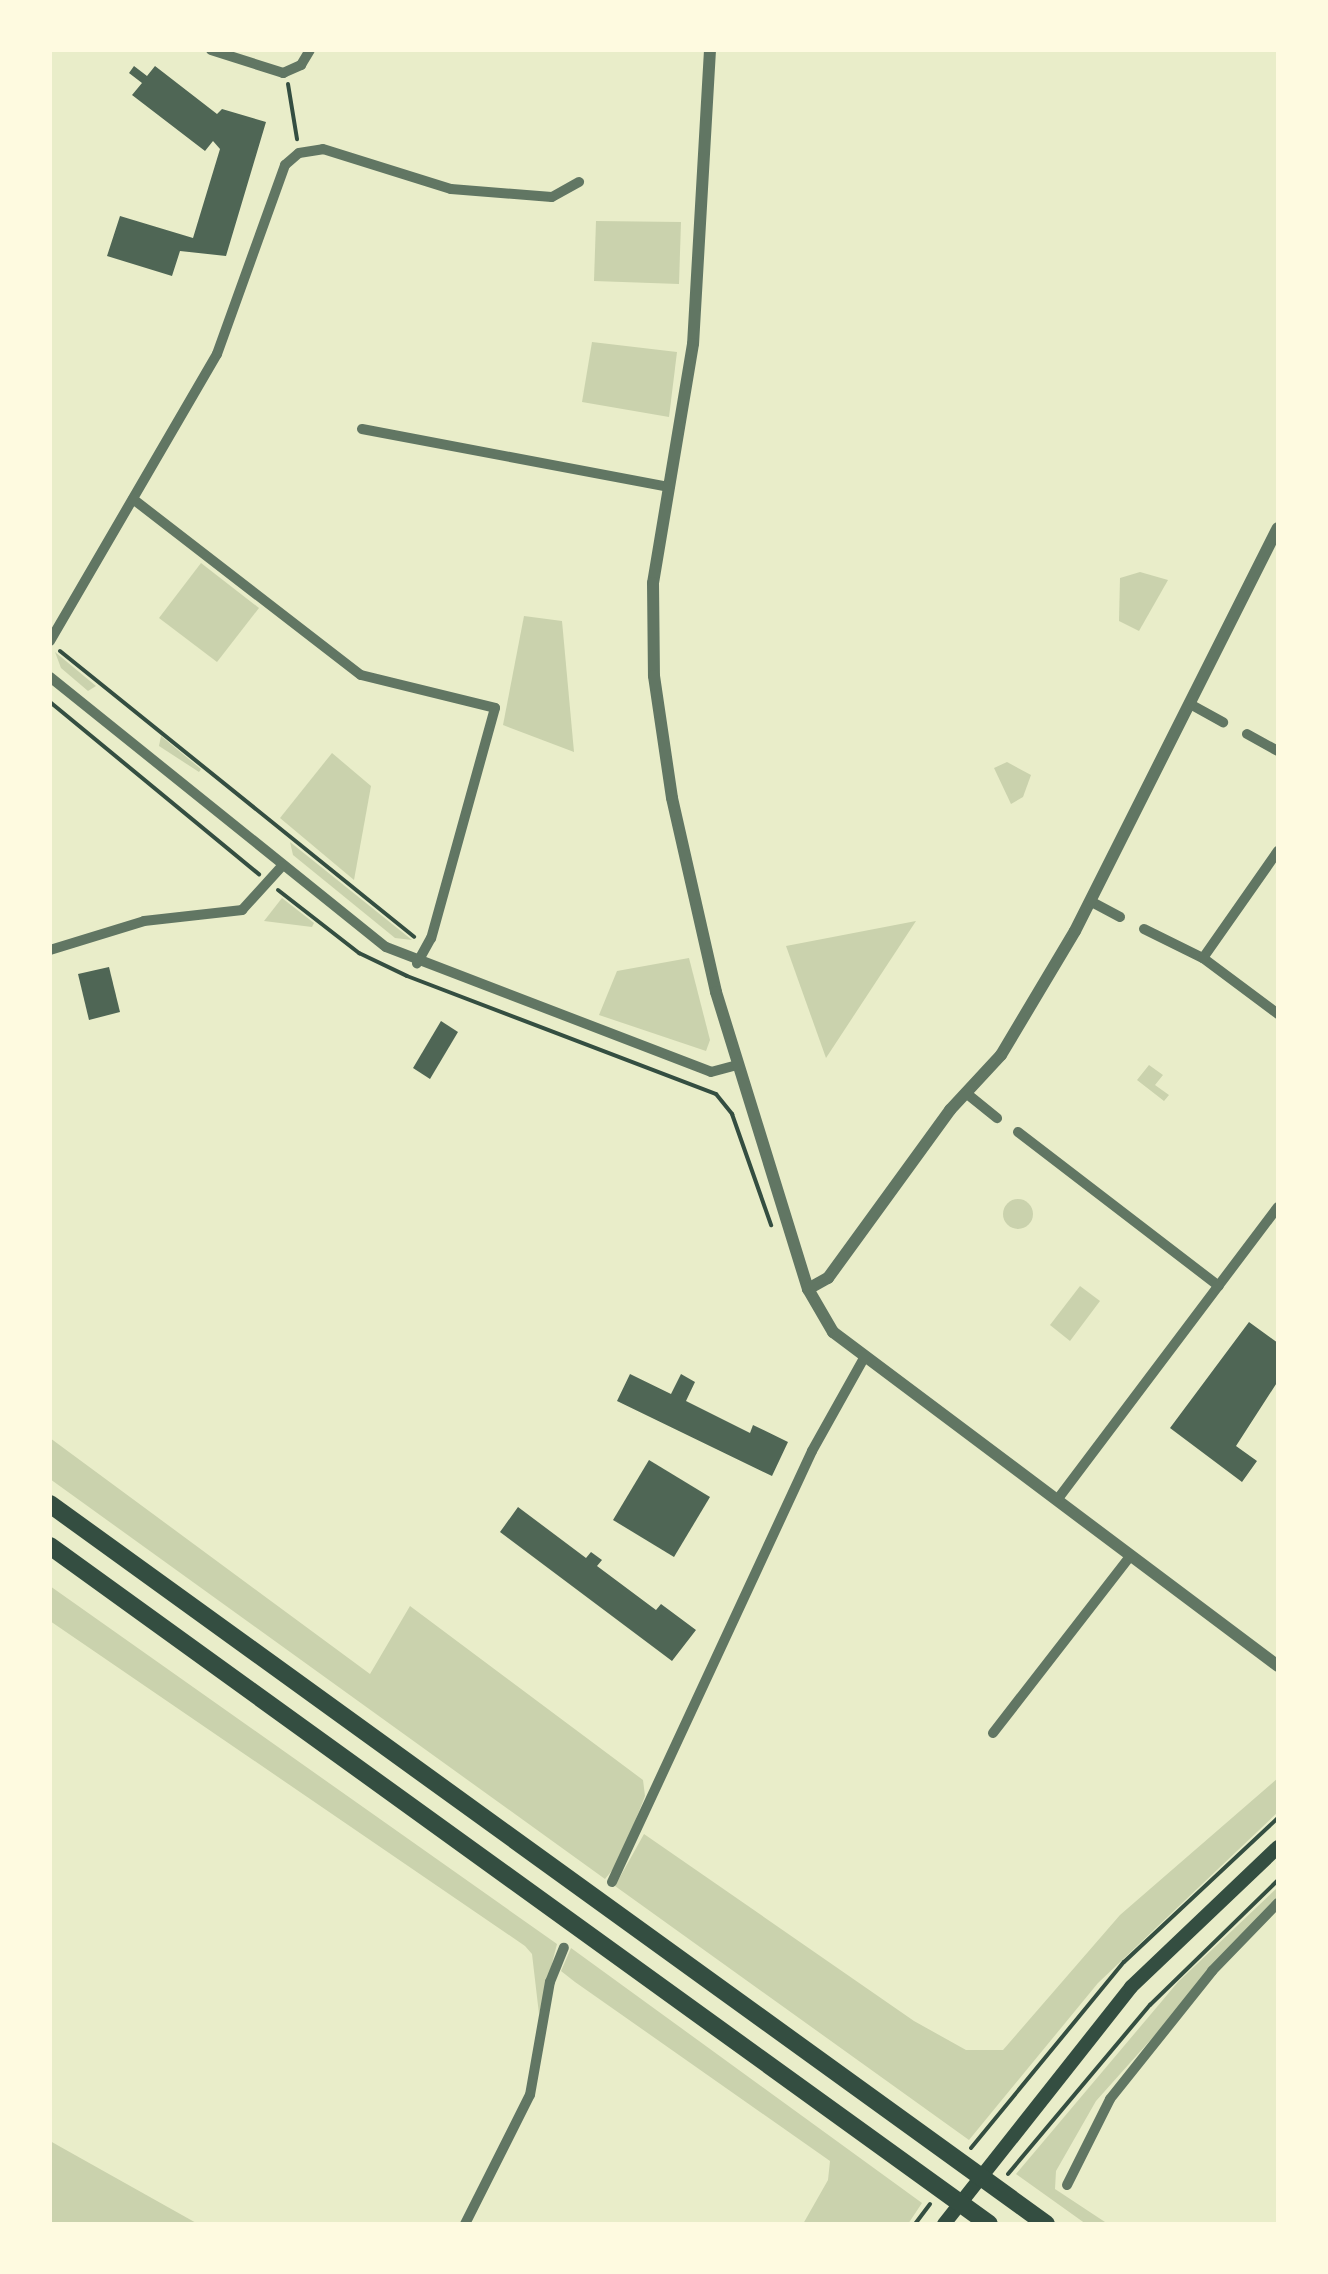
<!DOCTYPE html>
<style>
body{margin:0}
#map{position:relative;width:1328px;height:2274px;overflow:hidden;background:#e9edc9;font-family:Quicksand,sans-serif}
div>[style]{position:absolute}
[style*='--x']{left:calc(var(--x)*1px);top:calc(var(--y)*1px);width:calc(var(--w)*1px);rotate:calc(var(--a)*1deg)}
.green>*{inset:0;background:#cad2ad}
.round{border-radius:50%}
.building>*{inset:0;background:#4f6655}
.path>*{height:4px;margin:-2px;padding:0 2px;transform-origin:2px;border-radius:2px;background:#344e41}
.minor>*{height:10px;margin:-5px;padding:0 5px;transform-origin:5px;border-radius:5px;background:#617663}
.tertiary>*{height:12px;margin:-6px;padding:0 6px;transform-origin:6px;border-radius:6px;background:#617663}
.secondary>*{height:14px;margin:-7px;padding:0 7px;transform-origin:7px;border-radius:7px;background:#344e41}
.motorway>*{height:18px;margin:-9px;padding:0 9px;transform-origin:9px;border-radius:9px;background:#344e41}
span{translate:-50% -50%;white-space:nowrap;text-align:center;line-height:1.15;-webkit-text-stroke:8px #fefae0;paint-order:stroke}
.frame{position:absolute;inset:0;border:52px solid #fefae0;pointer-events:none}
</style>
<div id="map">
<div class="green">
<i style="clip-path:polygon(596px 221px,681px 222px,679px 284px,594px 281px)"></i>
<i style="clip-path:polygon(592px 342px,677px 352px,669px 417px,582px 402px)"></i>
<i style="clip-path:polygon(201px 563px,259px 608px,217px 662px,159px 618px)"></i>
<i style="clip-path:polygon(1140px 572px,1168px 580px,1139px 631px,1119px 621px,1120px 578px)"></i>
<i style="clip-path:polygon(524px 616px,562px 621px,574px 752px,503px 725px)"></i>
<i style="clip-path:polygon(55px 652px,96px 686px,88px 691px,61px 668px)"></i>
<i style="clip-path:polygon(161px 736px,201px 769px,199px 772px,159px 746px)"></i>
<i style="clip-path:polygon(332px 753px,371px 786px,354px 880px,280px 818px)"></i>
<i style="clip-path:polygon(1007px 762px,1031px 775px,1023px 797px,1011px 804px,994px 768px)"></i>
<i style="clip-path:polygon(290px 842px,412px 940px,395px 938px,293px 855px)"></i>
<i style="clip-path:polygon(282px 898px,314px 923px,312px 927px,264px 921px)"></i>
<i style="clip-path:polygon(916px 921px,826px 1058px,786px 946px)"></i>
<i style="clip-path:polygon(689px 958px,710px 1040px,706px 1051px,599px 1015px,617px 971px)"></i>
<i style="clip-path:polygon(1149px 1065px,1163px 1075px,1155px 1085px,1169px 1095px,1164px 1101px,1137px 1080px)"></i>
<i class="round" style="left:1003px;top:1199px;width:30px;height:30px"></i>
<i style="clip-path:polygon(1080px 1286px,1100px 1301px,1070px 1341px,1050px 1325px)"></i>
<i style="clip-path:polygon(50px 1438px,370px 1674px,410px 1606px,643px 1780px,645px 1796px,619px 1862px,605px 1879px,50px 1479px)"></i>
<i style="clip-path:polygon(50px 1586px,557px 1944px,539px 2014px,532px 1954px,525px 1946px,50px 1621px)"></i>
<i style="clip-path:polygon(1278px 1778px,1278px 1812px,1098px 1983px,969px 2140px,615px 1886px,644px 1834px,914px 2021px,966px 2050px,1003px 2050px,1120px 1915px)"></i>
<i style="clip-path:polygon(1278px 1887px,1278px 1897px,1096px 2101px,1056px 2171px,1055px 2189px,1108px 2224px,1086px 2224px,1016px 2174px,1178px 1982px)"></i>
<i style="clip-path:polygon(571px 1948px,922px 2203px,908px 2224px,803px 2224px,828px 2180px,830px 2161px,575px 1982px,561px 1971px)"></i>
<i style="clip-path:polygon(50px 2141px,198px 2224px,50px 2224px)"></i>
</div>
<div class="building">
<i style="clip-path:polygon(134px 66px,147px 76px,155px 66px,217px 114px,222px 109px,266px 122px,226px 256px,180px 251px,172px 276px,107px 256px,120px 216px,193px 238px,220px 149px,213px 141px,205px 151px,132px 95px,142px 83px,129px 73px)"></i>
<i style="clip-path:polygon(109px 967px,120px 1012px,89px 1020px,78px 974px)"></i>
<i style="clip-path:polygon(441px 1021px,458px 1032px,430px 1079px,413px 1068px)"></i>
<i style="clip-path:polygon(1249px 1322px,1278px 1343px,1278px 1381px,1236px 1446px,1257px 1461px,1242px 1482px,1170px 1428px)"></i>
<i style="clip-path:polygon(630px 1374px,671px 1394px,681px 1374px,695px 1382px,686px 1401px,750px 1433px,753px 1425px,788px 1442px,772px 1476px,617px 1401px)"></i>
<i style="clip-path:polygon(649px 1460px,710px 1497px,674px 1557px,613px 1520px)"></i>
<i style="clip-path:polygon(518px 1507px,586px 1558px,591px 1552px,602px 1560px,597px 1566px,656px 1610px,661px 1604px,696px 1630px,672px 1661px,500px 1532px)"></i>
</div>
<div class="path">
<i style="--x:288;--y:84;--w:56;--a:80.7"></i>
<i style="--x:60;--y:651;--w:455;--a:38.9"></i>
<i style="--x:50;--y:702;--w:271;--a:39.5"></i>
<i style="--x:278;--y:890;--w:103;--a:37.9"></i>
<i style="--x:359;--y:953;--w:53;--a:25.6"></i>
<i style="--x:407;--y:976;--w:331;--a:20.9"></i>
<i style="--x:716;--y:1094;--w:26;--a:51"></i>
<i style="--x:732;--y:1114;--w:118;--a:70.6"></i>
<i style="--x:971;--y:2148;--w:241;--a:-50.6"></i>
<i style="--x:1124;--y:1962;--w:211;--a:-43.1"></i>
<i style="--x:1008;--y:2174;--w:221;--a:-50"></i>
<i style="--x:1150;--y:2005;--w:179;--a:-44.3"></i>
<i style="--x:915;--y:2224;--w:25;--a:-53"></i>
</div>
<div class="minor">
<i style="--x:211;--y:50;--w:76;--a:17.7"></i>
<i style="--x:283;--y:73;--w:20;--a:-24"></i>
<i style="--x:301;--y:65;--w:17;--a:-59"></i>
<i style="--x:362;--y:429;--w:313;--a:10.7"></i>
<i style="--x:133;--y:499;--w:288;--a:37.7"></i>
<i style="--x:361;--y:675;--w:138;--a:13.8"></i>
<i style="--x:495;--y:708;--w:239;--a:105.5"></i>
<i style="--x:431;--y:938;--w:29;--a:119"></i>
<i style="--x:50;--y:641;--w:332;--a:-59.8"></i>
<i style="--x:217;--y:354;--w:201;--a:-70.2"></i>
<i style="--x:285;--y:165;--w:18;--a:-41"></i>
<i style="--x:299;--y:153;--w:24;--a:-9"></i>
<i style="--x:323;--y:149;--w:134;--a:17.4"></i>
<i style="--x:451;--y:189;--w:101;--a:4.5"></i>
<i style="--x:552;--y:197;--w:31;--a:-29"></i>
<i style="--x:50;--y:677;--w:431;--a:38.8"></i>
<i style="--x:386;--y:947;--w:348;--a:21"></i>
<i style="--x:711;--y:1072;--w:28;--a:-15"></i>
<i style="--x:1190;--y:704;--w:38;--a:29"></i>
<i style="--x:1247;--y:734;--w:35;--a:29"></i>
<i style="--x:1090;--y:901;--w:34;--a:28"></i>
<i style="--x:1144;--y:929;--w:66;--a:26.2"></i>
<i style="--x:1203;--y:958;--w:94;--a:36.7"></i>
<i style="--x:50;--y:950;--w:98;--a:-17.1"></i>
<i style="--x:144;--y:921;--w:99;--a:-6.4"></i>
<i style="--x:242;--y:910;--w:59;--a:-47.7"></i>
<i style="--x:1203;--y:958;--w:131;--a:-55"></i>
<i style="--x:966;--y:1093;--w:40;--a:39"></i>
<i style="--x:1018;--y:1132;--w:253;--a:37.5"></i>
<i style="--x:1057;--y:1500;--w:367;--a:-53"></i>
<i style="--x:993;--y:1733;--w:225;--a:-52.2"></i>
<i style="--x:612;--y:1882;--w:475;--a:-65.1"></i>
<i style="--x:812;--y:1451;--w:109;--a:-60.8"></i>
<i style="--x:1067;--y:2185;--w:96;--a:-63.4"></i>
<i style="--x:1110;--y:2099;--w:164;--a:-51.4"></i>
<i style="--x:1212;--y:1971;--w:95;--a:-45.9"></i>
<i style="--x:465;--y:2224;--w:144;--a:-63.3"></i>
<i style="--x:530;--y:2095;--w:115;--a:-80"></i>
<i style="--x:550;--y:1982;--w:37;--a:-68"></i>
</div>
<div class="tertiary">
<i style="--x:710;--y:50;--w:294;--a:93.3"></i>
<i style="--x:693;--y:344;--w:242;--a:99.5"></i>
<i style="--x:653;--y:583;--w:93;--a:89.4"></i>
<i style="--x:654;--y:676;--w:123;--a:81.6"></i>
<i style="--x:672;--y:798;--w:199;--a:77.2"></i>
<i style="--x:716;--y:992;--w:311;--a:72.8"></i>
<i style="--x:808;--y:1289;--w:50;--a:59.8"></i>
<i style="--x:833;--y:1332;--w:556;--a:36.89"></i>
<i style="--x:808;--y:1289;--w:23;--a:-29"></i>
<i style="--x:828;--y:1278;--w:208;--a:-54"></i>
<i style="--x:950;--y:1110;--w:75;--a:-47.2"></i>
<i style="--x:1001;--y:1055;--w:144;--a:-59.2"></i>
<i style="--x:1075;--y:931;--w:451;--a:-63.3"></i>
</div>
<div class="secondary">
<i style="--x:944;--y:2224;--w:302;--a:-51.7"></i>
<i style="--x:1131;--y:1987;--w:203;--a:-43.6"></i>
</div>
<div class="motorway">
<i style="--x:50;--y:1504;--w:1229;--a:35.86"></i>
<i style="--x:50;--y:1546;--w:1158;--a:35.83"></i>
</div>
<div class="frame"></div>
</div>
